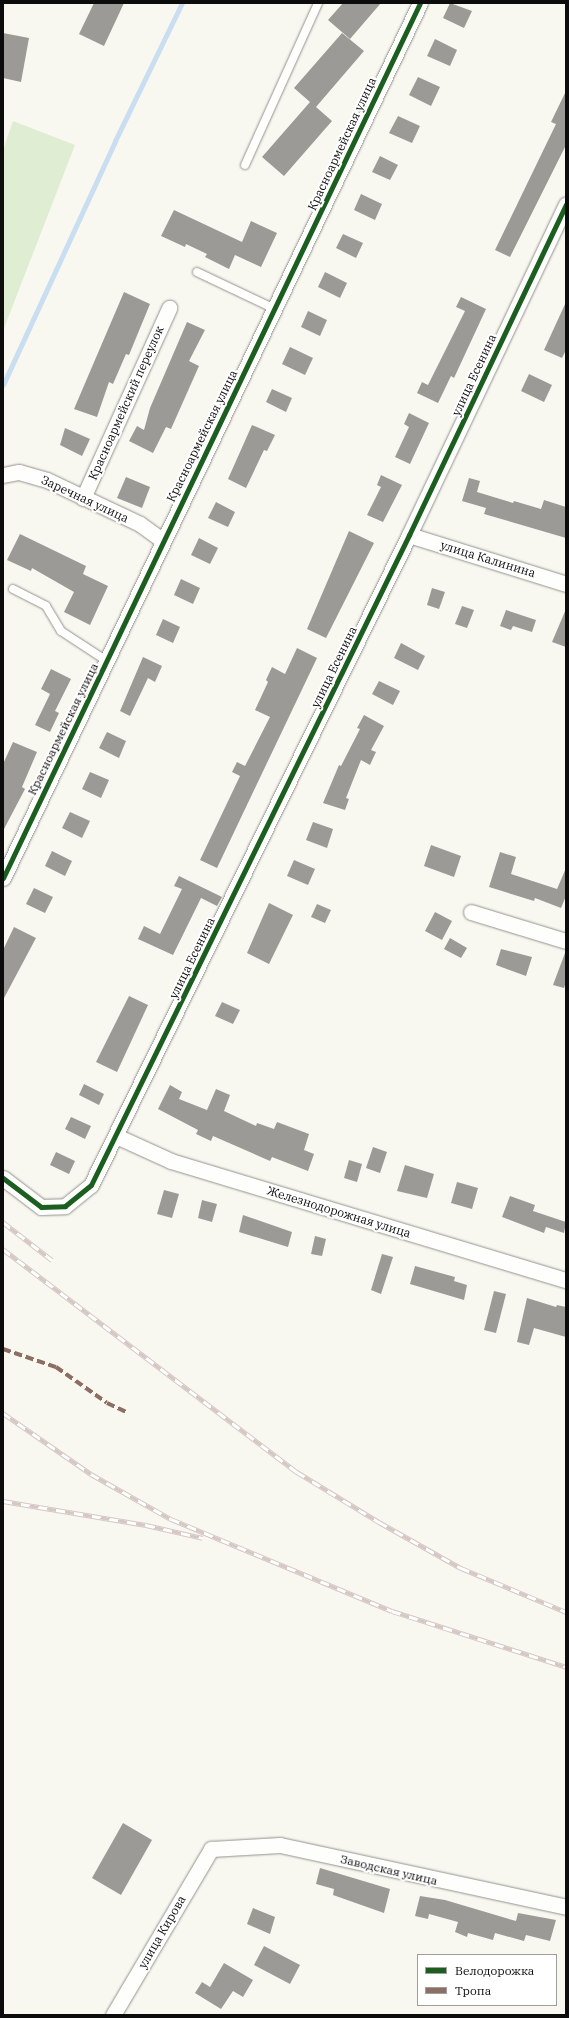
<!DOCTYPE html>
<meta charset="utf-8">
<style>
body{margin:0}
#map{position:relative;width:569px;height:2018px;overflow:hidden;background:#f9f8f0;font-family:"IBM Plex Serif",serif}
div>[style]{position:absolute}
[style*='--x']{left:calc(var(--x)*1px);top:calc(var(--y)*1px);width:calc(var(--w)*1px);rotate:calc(var(--a)*1deg)}
.green>*{inset:0;background:#dfedd2}
.stream>*{height:4.5px;margin:-2.25px;padding:0 2.25px;transform-origin:2.25px;border-radius:2.25px;background:#c9def0}
.building>*{inset:0;background:#9c9a96}
.path>*{height:2.5px;margin-top:-1.25px;transform-origin:0;background:repeating-linear-gradient(90deg,#b7b7b5 0 4px,transparent 0 6px)}
.roads{filter:drop-shadow(0 0 1px #93928f) drop-shadow(0 0 1px #93928f)}
.lane>*{height:8px;margin:-4px;padding:0 4px;transform-origin:4px;border-radius:4px;background:#fefefd}
.street>*{height:15px;margin:-7.5px;padding:0 7.5px;transform-origin:7.5px;border-radius:7.5px;background:#fefefd}
.rail>*{height:4.5px;margin-top:-2.25px;transform-origin:0;background:repeating-linear-gradient(90deg,#fff 0 9px,#d5c7c5 0 18px);box-sizing:border-box;border-block:1px solid #d5c7c5}
.quiet>*{height:4px;margin-top:-2px;transform-origin:0;background:repeating-linear-gradient(90deg,#8d6e63 0 8px,transparent 0 12px)}
.cycleway>*{height:5px;margin:-2.5px;padding:0 2.5px;transform-origin:2.5px;border-radius:2.5px;background:#1b5e20}
span{translate:-50% -50%;white-space:nowrap;text-align:center;line-height:1.15;-webkit-text-stroke:4px #fff;paint-order:stroke}
.street-label{font-size:12px;color:#0c0c0c}
.frame{position:absolute;inset:0;border:4px solid #0c0c0c;pointer-events:none}
.legend{position:absolute;left:417px;top:1954px;width:140px;height:52px;box-sizing:border-box;background:#fff;border:1px solid #9e9e9e;margin:0;padding:5px 7px;list-style:none;font-size:12px;color:#0c0c0c}
.legend li{display:flex;align-items:center;gap:8px;height:20px}
.legend b{width:20px;border:1px solid #9e9e9e}
</style>
<div id="map">
<div class="green">
<i style="clip-path:polygon(13px 121px,75px 145px,3px 331px,3px 150px)"></i>
</div>
<div class="stream">
<i style="--x:3;--y:385;--w:268;--a:-65.3"></i>
<i style="--x:115;--y:141;--w:153;--a:-64.1"></i>
</div>
<div class="building">
<i style="clip-path:polygon(94px 3px,124px 3px,104px 46px,79px 34px)"></i>
<i style="clip-path:polygon(343px 3px,381px 3px,350px 39px,328px 20px)"></i>
<i style="clip-path:polygon(450px 3px,472px 11px,464px 28px,443px 18px)"></i>
<i style="clip-path:polygon(3px 33px,29px 38px,21px 82px,3px 78px)"></i>
<i style="clip-path:polygon(342px 33px,364px 51px,316px 107px,332px 121px,284px 176px,262px 157px,310px 102px,294px 88px)"></i>
<i style="clip-path:polygon(435px 39px,457px 50px,450px 66px,427px 56px)"></i>
<i style="clip-path:polygon(418px 77px,440px 87px,431px 106px,409px 95px)"></i>
<i style="clip-path:polygon(566px 91px,566px 145px,510px 257px,495px 250px,556px 124px,551px 122px)"></i>
<i style="clip-path:polygon(398px 116px,420px 126px,412px 143px,389px 133px)"></i>
<i style="clip-path:polygon(380px 156px,398px 165px,390px 180px,372px 172px)"></i>
<i style="clip-path:polygon(361px 194px,382px 204px,375px 220px,354px 210px)"></i>
<i style="clip-path:polygon(174px 210px,242px 242px,251px 221px,277px 233px,261px 267px,235px 255px,229px 269px,205px 257px,207px 254px,186px 244px,185px 247px,161px 236px)"></i>
<i style="clip-path:polygon(343px 234px,363px 243px,356px 258px,336px 248px)"></i>
<i style="clip-path:polygon(325px 272px,347px 283px,340px 298px,318px 287px)"></i>
<i style="clip-path:polygon(124px 292px,150px 304px,129px 355px,126px 354px,113px 384px,109px 382px,97px 417px,74px 409px)"></i>
<i style="clip-path:polygon(461px 297px,486px 309px,454px 378px,451px 376px,438px 403px,417px 393px,422px 382px,428px 385px,465px 311px,456px 307px)"></i>
<i style="clip-path:polygon(566px 302px,566px 350px,562px 358px,544px 350px)"></i>
<i style="clip-path:polygon(308px 311px,327px 320px,320px 336px,301px 327px)"></i>
<i style="clip-path:polygon(187px 322px,205px 330px,189px 361px,199px 366px,171px 429px,166px 427px,153px 453px,129px 441px,137px 426px,144px 430px,150px 408px)"></i>
<i style="clip-path:polygon(290px 347px,313px 358px,305px 375px,282px 364px)"></i>
<i style="clip-path:polygon(529px 374px,552px 385px,544px 402px,521px 391px)"></i>
<i style="clip-path:polygon(272px 389px,292px 398px,286px 412px,266px 402px)"></i>
<i style="clip-path:polygon(409px 413px,429px 423px,410px 464px,395px 457px,409px 427px,404px 424px)"></i>
<i style="clip-path:polygon(252px 425px,275px 435px,267px 451px,264px 450px,246px 488px,228px 479px)"></i>
<i style="clip-path:polygon(65px 428px,90px 439px,82px 456px,60px 445px)"></i>
<i style="clip-path:polygon(381px 475px,402px 485px,383px 522px,367px 515px,381px 487px,377px 485px)"></i>
<i style="clip-path:polygon(126px 477px,150px 487px,142px 508px,117px 498px)"></i>
<i style="clip-path:polygon(469px 478px,480px 481px,477px 492px,513px 503px,514px 501px,541px 509px,544px 500px,566px 507px,566px 538px,484px 514px,486px 508px,462px 501px)"></i>
<i style="clip-path:polygon(216px 502px,235px 512px,228px 527px,208px 518px)"></i>
<i style="clip-path:polygon(349px 531px,374px 543px,326px 638px,307px 629px)"></i>
<i style="clip-path:polygon(20px 534px,86px 566px,83px 574px,108px 586px,90px 625px,64px 612px,74px 592px,32px 568px,31px 571px,7px 560px)"></i>
<i style="clip-path:polygon(199px 538px,218px 548px,210px 564px,191px 555px)"></i>
<i style="clip-path:polygon(181px 579px,200px 588px,193px 604px,174px 595px)"></i>
<i style="clip-path:polygon(432px 588px,445px 592px,439px 609px,427px 605px)"></i>
<i style="clip-path:polygon(462px 606px,474px 610px,467px 628px,455px 624px)"></i>
<i style="clip-path:polygon(566px 609px,566px 647px,552px 642px)"></i>
<i style="clip-path:polygon(506px 610px,536px 620px,532px 632px,513px 626px,511px 630px,500px 626px)"></i>
<i style="clip-path:polygon(163px 619px,180px 627px,173px 643px,156px 635px)"></i>
<i style="clip-path:polygon(401px 643px,425px 656px,418px 670px,394px 658px)"></i>
<i style="clip-path:polygon(297px 648px,317px 658px,217px 868px,200px 860px,240px 776px,232px 772px,237px 762px,245px 766px,270px 717px,255px 710px,268px 682px,266px 680px,272px 667px,285px 674px)"></i>
<i style="clip-path:polygon(143px 657px,162px 666px,155px 682px,148px 678px,130px 716px,120px 711px)"></i>
<i style="clip-path:polygon(51px 669px,71px 679px,55px 711px,59px 713px,50px 732px,35px 725px,50px 694px,41px 689px)"></i>
<i style="clip-path:polygon(379px 681px,400px 691px,393px 705px,372px 694px)"></i>
<i style="clip-path:polygon(364px 715px,384px 726px,371px 750px,376px 752px,370px 765px,361px 760px,346px 798px,349px 799px,345px 810px,323px 803px,339px 765px,341px 766px,360px 729px,357px 728px)"></i>
<i style="clip-path:polygon(107px 732px,126px 741px,119px 758px,99px 748px)"></i>
<i style="clip-path:polygon(13px 742px,37px 752px,22px 787px,25px 789px,3px 831px,3px 764px)"></i>
<i style="clip-path:polygon(90px 772px,109px 780px,101px 798px,82px 789px)"></i>
<i style="clip-path:polygon(70px 812px,90px 821px,82px 838px,62px 828px)"></i>
<i style="clip-path:polygon(313px 822px,333px 829px,327px 848px,306px 840px)"></i>
<i style="clip-path:polygon(431px 845px,461px 856px,454px 877px,424px 866px)"></i>
<i style="clip-path:polygon(52px 851px,72px 861px,65px 876px,45px 866px)"></i>
<i style="clip-path:polygon(500px 852px,516px 857px,511px 874px,557px 889px,566px 868px,566px 896px,561px 908px,535px 898px,534px 901px,489px 887px)"></i>
<i style="clip-path:polygon(294px 860px,315px 869px,308px 885px,287px 876px)"></i>
<i style="clip-path:polygon(179px 876px,222px 897px,217px 906px,201px 898px,173px 955px,138px 939px,144px 926px,160px 934px,182px 889px,174px 886px)"></i>
<i style="clip-path:polygon(34px 888px,53px 897px,45px 913px,26px 904px)"></i>
<i style="clip-path:polygon(269px 903px,293px 915px,269px 964px,247px 953px)"></i>
<i style="clip-path:polygon(317px 904px,331px 910px,325px 923px,311px 917px)"></i>
<i style="clip-path:polygon(435px 912px,452px 921px,442px 940px,425px 931px)"></i>
<i style="clip-path:polygon(14px 927px,36px 938px,3px 1000px,3px 950px)"></i>
<i style="clip-path:polygon(450px 938px,467px 948px,461px 958px,444px 949px)"></i>
<i style="clip-path:polygon(501px 949px,532px 957px,526px 976px,496px 965px)"></i>
<i style="clip-path:polygon(565px 953px,566px 982px,564px 988px,553px 985px)"></i>
<i style="clip-path:polygon(129px 996px,148px 1005px,117px 1072px,96px 1062px)"></i>
<i style="clip-path:polygon(222px 1002px,240px 1010px,233px 1024px,215px 1016px)"></i>
<i style="clip-path:polygon(84px 1084px,104px 1094px,99px 1105px,79px 1095px)"></i>
<i style="clip-path:polygon(170px 1085px,182px 1092px,179px 1099px,207px 1110px,216px 1089px,230px 1095px,224px 1111px,256px 1126px,257px 1123px,274px 1129px,277px 1122px,309px 1134px,304px 1150px,314px 1154px,308px 1171px,272px 1157px,270px 1161px,213px 1136px,211px 1141px,196px 1134px,198px 1130px,158px 1109px)"></i>
<i style="clip-path:polygon(71px 1117px,91px 1126px,85px 1139px,65px 1129px)"></i>
<i style="clip-path:polygon(373px 1147px,387px 1152px,380px 1173px,366px 1168px)"></i>
<i style="clip-path:polygon(56px 1152px,75px 1161px,69px 1174px,50px 1165px)"></i>
<i style="clip-path:polygon(349px 1160px,362px 1164px,357px 1182px,344px 1178px)"></i>
<i style="clip-path:polygon(405px 1165px,434px 1174px,427px 1198px,397px 1191px)"></i>
<i style="clip-path:polygon(457px 1182px,478px 1188px,472px 1209px,451px 1203px)"></i>
<i style="clip-path:polygon(164px 1190px,179px 1194px,172px 1218px,157px 1214px)"></i>
<i style="clip-path:polygon(510px 1196px,535px 1205px,533px 1211px,566px 1222px,564px 1233px,546px 1227px,544px 1233px,502px 1217px)"></i>
<i style="clip-path:polygon(202px 1200px,217px 1204px,212px 1222px,198px 1218px)"></i>
<i style="clip-path:polygon(243px 1215px,292px 1232px,288px 1247px,239px 1232px)"></i>
<i style="clip-path:polygon(315px 1236px,326px 1239px,322px 1256px,311px 1254px)"></i>
<i style="clip-path:polygon(382px 1254px,393px 1257px,381px 1294px,371px 1290px)"></i>
<i style="clip-path:polygon(415px 1266px,455px 1277px,454px 1281px,467px 1285px,464px 1300px,410px 1284px)"></i>
<i style="clip-path:polygon(494px 1291px,506px 1294px,496px 1333px,484px 1330px)"></i>
<i style="clip-path:polygon(527px 1298px,556px 1307px,557px 1305px,566px 1307px,566px 1337px,534px 1328px,529px 1345px,517px 1342px)"></i>
<i style="clip-path:polygon(123px 1823px,152px 1840px,121px 1895px,92px 1878px)"></i>
<i style="clip-path:polygon(320px 1868px,390px 1889px,384px 1913px,333px 1895px,334px 1889px,316px 1884px)"></i>
<i style="clip-path:polygon(420px 1896px,445px 1900px,516px 1921px,518px 1913px,556px 1920px,550px 1941px,526px 1935px,524px 1941px,495px 1933px,493px 1940px,468px 1933px,467px 1937px,455px 1932px,458px 1922px,429px 1914px,428px 1919px,415px 1916px)"></i>
<i style="clip-path:polygon(253px 1908px,275px 1917px,270px 1934px,247px 1924px)"></i>
<i style="clip-path:polygon(264px 1946px,300px 1965px,290px 1984px,254px 1965px)"></i>
<i style="clip-path:polygon(224px 1963px,253px 1980px,243px 1997px,233px 1991px,221px 2009px,195px 1993px,202px 1982px,210px 1987px)"></i>
</div>
<div class="path">
<i style="--x:3;--y:1350;--w:1;--a:-90"></i>
</div>
<div class="roads">
<div class="lane">
<i style="--x:245;--y:165;--w:178;--a:-65.7"></i>
<i style="--x:197;--y:272;--w:86;--a:25.4"></i>
<i style="--x:13;--y:589;--w:37;--a:27"></i>
<i style="--x:46;--y:606;--w:29;--a:59"></i>
<i style="--x:61;--y:631;--w:55;--a:33.1"></i>
</div>
<div class="street">
<i style="--x:3;--y:475;--w:16;--a:-11"></i>
<i style="--x:19;--y:472;--w:29;--a:16"></i>
<i style="--x:47;--y:480;--w:103;--a:25.3"></i>
<i style="--x:140;--y:524;--w:27;--a:36"></i>
<i style="--x:83;--y:498;--w:209;--a:-65.6"></i>
<i style="--x:409;--y:535;--w:164;--a:17.3"></i>
<i style="--x:3;--y:878;--w:969;--a:-64.52"></i>
<i style="--x:471;--y:912;--w:99;--a:17"></i>
<i style="--x:116;--y:1136;--w:60;--a:24.4"></i>
<i style="--x:171;--y:1161;--w:413;--a:16.8"></i>
<i style="--x:3;--y:1178;--w:48;--a:37.3"></i>
<i style="--x:41;--y:1207;--w:24;--a:-2"></i>
<i style="--x:65;--y:1206;--w:33;--a:-39"></i>
<i style="--x:91;--y:1185;--w:724;--a:-63.93"></i>
<i style="--x:409;--y:535;--w:366;--a:-64.6"></i>
<i style="--x:113;--y:2015;--w:193;--a:-59.4"></i>
<i style="--x:211;--y:1849;--w:69;--a:-3.3"></i>
<i style="--x:280;--y:1845;--w:293;--a:12.2"></i>
</div>
</div>
<div class="rail">
<i style="--x:3;--y:1222;--w:62;--a:37.8"></i>
<i style="--x:3;--y:1249;--w:369;--a:37.2"></i>
<i style="--x:297;--y:1472;--w:96;--a:31.4"></i>
<i style="--x:379;--y:1522;--w:94;--a:29.3"></i>
<i style="--x:461;--y:1568;--w:114;--a:22.7"></i>
<i style="--x:3;--y:1413;--w:107;--a:34.7"></i>
<i style="--x:91;--y:1474;--w:92;--a:29.4"></i>
<i style="--x:171;--y:1519;--w:239;--a:22.6"></i>
<i style="--x:392;--y:1611;--w:183;--a:17.8"></i>
<i style="--x:3;--y:1501;--w:145;--a:9.5"></i>
<i style="--x:146;--y:1525;--w:58;--a:12.8"></i>
</div>
<div class="quiet">
<i style="--x:3;--y:1349;--w:56;--a:18.8"></i>
<i style="--x:56;--y:1367;--w:62;--a:35.2"></i>
<i style="--x:107;--y:1403;--w:21;--a:25"></i>
</div>
<div class="cycleway">
<i style="--x:3;--y:878;--w:969;--a:-64.52"></i>
<i style="--x:3;--y:1178;--w:48;--a:37.3"></i>
<i style="--x:41;--y:1207;--w:24;--a:-2"></i>
<i style="--x:65;--y:1206;--w:33;--a:-39"></i>
<i style="--x:91;--y:1185;--w:724;--a:-63.93"></i>
<i style="--x:409;--y:535;--w:366;--a:-64.6"></i>
</div>
<div class="street-label">
<span style="left:342px;top:144px;rotate:-65deg">Красноармейская улица</span>
<span style="left:474px;top:375px;rotate:-65deg">улица Есенина</span>
<span style="left:126px;top:403px;rotate:-66deg">Красноармейский переулок</span>
<span style="left:202px;top:436px;rotate:-64deg">Красноармейская улица</span>
<span style="left:85px;top:499px;rotate:25deg">Заречная улица</span>
<span style="left:488px;top:559px;rotate:17deg">улица Калинина</span>
<span style="left:334px;top:667px;rotate:-64deg">улица Есенина</span>
<span style="left:63px;top:729px;rotate:-64deg">Красноармейская улица</span>
<span style="left:192px;top:958px;rotate:-64deg">улица Есенина</span>
<span style="left:339px;top:1212px;rotate:17deg">Железнодорожная улица</span>
<span style="left:389px;top:1870px;rotate:13deg">Заводская улица</span>
<span style="left:162px;top:1932px;rotate:-60deg">улица Кирова</span>
</div>
<div class="frame"></div>
<ul class="legend">
<li><b style="height:5px;background:#1b5e20"></b>Велодорожка</li>
<li><b style="height:5px;background:#8d6e63"></b>Тропа</li>
</ul>
</div>
